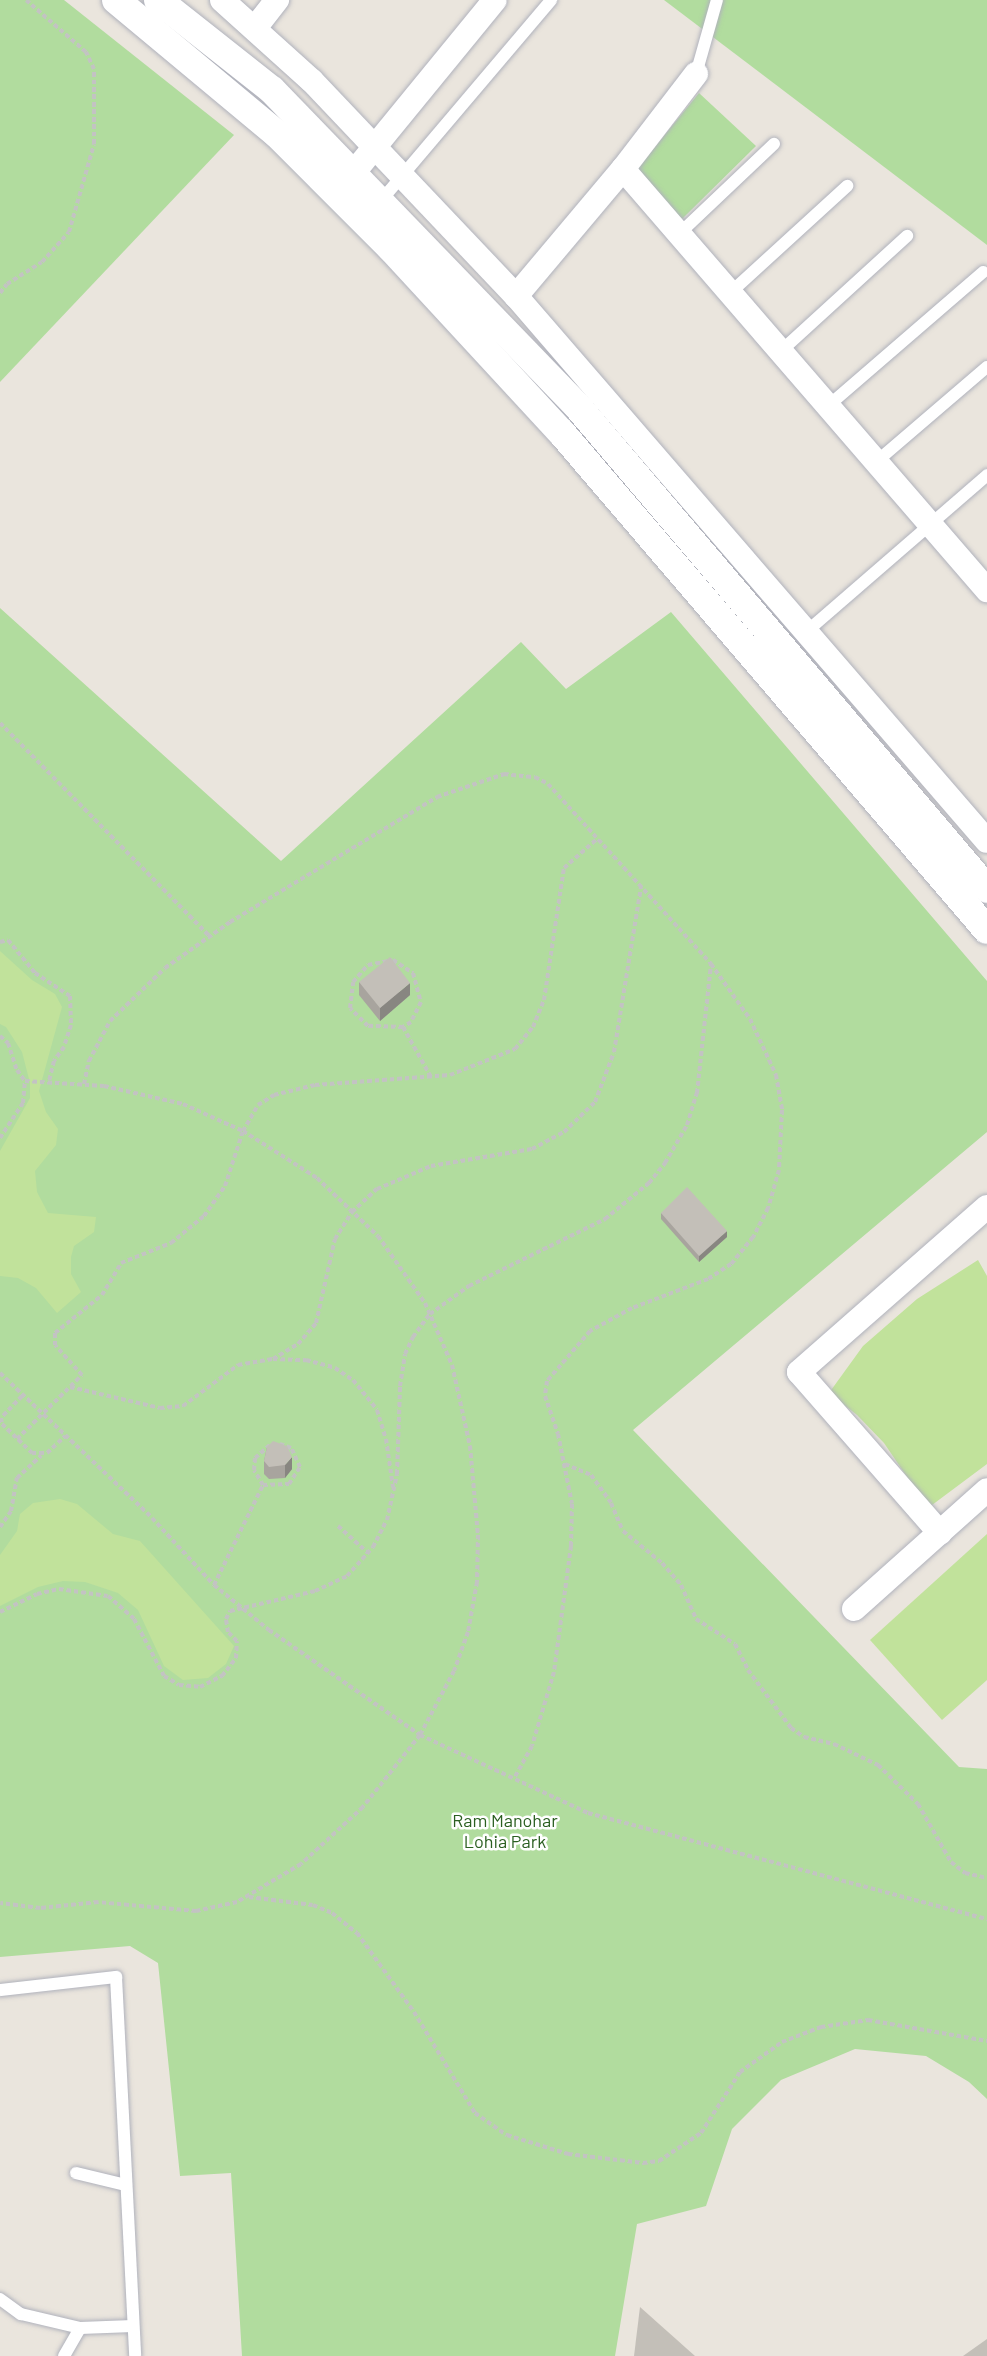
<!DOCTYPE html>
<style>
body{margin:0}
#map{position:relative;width:987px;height:2356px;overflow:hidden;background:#eae5dd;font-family:Barlow,sans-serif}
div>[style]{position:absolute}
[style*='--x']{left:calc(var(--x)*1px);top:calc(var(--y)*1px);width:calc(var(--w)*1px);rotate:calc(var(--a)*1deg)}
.green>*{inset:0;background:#b1dc9e}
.pitch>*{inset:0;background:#c1e29b}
.path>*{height:4px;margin-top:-2px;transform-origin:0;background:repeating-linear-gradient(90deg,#c3c3c3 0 4.5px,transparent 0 7.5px)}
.roads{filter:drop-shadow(0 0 2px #b0b2bc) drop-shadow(0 0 2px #b0b2bc)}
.service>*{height:12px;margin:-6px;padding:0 6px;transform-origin:6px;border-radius:6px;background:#fff}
.minor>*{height:24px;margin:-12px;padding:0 12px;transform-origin:12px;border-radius:12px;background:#fff}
.tertiary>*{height:28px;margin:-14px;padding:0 14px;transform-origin:14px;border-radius:14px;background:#fff}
.wall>*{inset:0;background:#a8a49e}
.shaded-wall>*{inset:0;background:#888681}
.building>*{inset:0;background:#c3bfb8}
span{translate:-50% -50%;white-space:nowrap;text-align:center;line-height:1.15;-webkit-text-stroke:5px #fff;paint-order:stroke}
.park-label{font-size:18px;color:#2b5f21}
</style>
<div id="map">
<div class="green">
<i style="clip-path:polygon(0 0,64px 0,234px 135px,0 382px)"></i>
<i style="clip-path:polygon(664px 0,987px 0,987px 245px)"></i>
<i style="clip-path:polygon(699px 93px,756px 146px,680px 221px,636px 170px)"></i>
<i style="clip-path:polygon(0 608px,281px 861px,521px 642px,566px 689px,671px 612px,987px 981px,987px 1132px,633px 1430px,959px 1767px,987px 1769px,987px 2099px,969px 2082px,926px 2056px,855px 2049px,781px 2080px,732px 2129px,706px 2206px,637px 2224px,615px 2356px,242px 2356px,231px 2173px,180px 2176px,158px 1963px,130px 1946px,0 1957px)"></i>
</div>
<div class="pitch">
<i style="clip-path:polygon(0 951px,32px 980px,55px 994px,62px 1007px,39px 1091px,46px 1112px,58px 1129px,56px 1145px,35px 1171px,37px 1192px,48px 1213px,96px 1217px,94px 1232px,74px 1246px,71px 1257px,71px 1274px,81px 1292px,57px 1313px,36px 1288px,18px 1278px,0 1276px,0 1151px,30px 1098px,30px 1083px,22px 1052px,6px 1027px,0 1024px)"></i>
<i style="clip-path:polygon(978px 1260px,987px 1276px,987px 1464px,928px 1508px,884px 1443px,857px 1415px,829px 1393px,863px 1346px,917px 1299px)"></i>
<i style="clip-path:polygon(60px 1499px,77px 1504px,113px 1534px,140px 1541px,234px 1646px,226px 1664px,208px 1678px,183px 1680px,164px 1666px,138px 1610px,118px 1593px,85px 1582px,63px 1581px,38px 1587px,0 1606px,0 1555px,17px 1531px,20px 1514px,33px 1503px)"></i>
<i style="clip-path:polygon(987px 1534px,987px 1680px,942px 1720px,870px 1640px)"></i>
</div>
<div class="path">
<i style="--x:0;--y:293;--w:11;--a:-52"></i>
<i style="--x:7;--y:284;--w:41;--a:-32.2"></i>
<i style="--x:42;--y:262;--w:40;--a:-48"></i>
<i style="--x:69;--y:232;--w:91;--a:-74.1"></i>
<i style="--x:94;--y:144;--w:75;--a:-90"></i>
<i style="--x:94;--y:69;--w:19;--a:-115"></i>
<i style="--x:86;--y:52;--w:79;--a:-139.1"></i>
<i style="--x:0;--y:723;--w:300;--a:45.5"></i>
<i style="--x:0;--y:942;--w:8;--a:-14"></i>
<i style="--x:8;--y:940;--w:43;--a:50.7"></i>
<i style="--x:35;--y:973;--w:42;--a:33.3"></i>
<i style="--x:70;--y:996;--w:29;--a:88"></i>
<i style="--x:71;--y:1025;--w:23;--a:108"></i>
<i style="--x:64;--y:1047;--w:17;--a:126"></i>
<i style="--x:54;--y:1061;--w:21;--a:104"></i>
<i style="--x:403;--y:1027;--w:35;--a:-178"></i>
<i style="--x:368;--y:1026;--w:25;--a:-135"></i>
<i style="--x:350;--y:1008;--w:26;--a:-83"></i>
<i style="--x:353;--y:982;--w:23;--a:-49"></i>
<i style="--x:368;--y:965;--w:25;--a:-11"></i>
<i style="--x:393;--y:960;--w:24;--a:33"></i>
<i style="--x:413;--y:973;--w:30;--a:75"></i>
<i style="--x:421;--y:1002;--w:22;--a:117"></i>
<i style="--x:411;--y:1022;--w:9;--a:148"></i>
<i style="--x:403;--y:1027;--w:57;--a:60.8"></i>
<i style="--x:0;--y:1036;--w:11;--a:41"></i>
<i style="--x:8;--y:1043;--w:28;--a:72"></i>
<i style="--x:17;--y:1070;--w:14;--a:54"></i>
<i style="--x:25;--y:1081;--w:79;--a:3.6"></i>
<i style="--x:104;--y:1086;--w:81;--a:12.8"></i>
<i style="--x:183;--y:1104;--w:66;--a:24.2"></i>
<i style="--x:243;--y:1131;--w:88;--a:32.4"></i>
<i style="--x:317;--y:1178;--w:84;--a:43.6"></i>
<i style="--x:378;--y:1236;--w:82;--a:55"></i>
<i style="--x:425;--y:1303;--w:68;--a:66.5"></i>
<i style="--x:452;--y:1365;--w:83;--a:77.5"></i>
<i style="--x:470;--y:1446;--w:89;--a:84.9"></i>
<i style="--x:478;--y:1535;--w:47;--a:91.2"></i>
<i style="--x:477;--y:1582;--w:51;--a:100.2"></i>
<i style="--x:468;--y:1632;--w:41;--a:109.7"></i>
<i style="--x:454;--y:1671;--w:72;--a:118"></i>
<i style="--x:420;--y:1735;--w:92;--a:128.4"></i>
<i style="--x:363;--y:1807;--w:84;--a:137.4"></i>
<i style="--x:301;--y:1864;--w:74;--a:149.3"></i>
<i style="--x:237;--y:1902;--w:42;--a:167.6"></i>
<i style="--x:196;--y:1911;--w:98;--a:-174.8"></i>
<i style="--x:98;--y:1902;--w:58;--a:174.1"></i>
<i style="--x:40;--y:1908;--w:40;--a:-172.9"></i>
<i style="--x:84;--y:1084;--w:24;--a:-78"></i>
<i style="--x:89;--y:1061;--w:45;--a:-62.3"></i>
<i style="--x:110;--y:1021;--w:76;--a:-43.9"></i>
<i style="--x:165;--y:968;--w:80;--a:-35.3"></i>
<i style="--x:230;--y:922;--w:242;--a:-31.1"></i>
<i style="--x:437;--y:797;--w:71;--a:-18.9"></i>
<i style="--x:504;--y:774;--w:31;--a:6"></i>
<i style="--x:535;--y:777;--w:15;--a:28"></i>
<i style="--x:548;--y:784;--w:243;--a:47.8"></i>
<i style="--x:0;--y:1138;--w:42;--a:-56.7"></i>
<i style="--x:23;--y:1103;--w:22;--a:-85"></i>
<i style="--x:273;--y:1359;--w:29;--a:-31"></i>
<i style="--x:298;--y:1344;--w:28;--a:-49"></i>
<i style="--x:316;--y:1323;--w:86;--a:-77.3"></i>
<i style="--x:335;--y:1239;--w:32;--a:-58"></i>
<i style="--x:352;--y:1212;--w:34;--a:-43"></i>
<i style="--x:377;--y:1189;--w:59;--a:-23.1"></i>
<i style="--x:431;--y:1166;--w:102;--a:-9.6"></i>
<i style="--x:532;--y:1149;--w:36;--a:-28"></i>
<i style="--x:564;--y:1132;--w:43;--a:-44.1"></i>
<i style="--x:595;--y:1102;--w:53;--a:-69.2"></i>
<i style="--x:614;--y:1052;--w:167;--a:-80.7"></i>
<i style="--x:0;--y:1373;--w:210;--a:43.6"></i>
<i style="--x:152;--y:1518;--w:91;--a:47.2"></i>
<i style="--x:214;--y:1585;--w:111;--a:-63.9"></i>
<i style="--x:263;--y:1485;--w:17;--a:-121"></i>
<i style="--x:254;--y:1470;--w:12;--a:-85"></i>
<i style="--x:255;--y:1458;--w:20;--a:-41"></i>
<i style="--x:70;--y:1387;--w:92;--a:13.1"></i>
<i style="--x:160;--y:1408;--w:23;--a:-5"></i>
<i style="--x:183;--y:1406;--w:69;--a:-36.7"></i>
<i style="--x:238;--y:1365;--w:36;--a:-10"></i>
<i style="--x:273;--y:1359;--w:33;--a:2"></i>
<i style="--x:306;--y:1360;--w:30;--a:15"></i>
<i style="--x:335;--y:1368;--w:22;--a:34"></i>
<i style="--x:353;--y:1380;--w:38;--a:51"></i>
<i style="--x:377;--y:1410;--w:30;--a:73"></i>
<i style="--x:386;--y:1439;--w:49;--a:81.7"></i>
<i style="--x:22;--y:1396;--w:30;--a:134"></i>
<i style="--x:1;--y:1418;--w:6;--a:81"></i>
<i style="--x:2;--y:1424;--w:42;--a:44"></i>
<i style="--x:32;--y:1453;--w:15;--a:0"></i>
<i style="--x:47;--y:1453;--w:25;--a:-43"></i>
<i style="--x:17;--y:1439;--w:91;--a:-44.6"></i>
<i style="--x:82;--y:1375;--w:40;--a:-132"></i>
<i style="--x:55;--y:1345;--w:12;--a:-90"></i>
<i style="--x:55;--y:1333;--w:60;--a:-39"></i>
<i style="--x:102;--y:1295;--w:37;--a:-59"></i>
<i style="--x:121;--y:1263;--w:54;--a:-21.8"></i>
<i style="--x:171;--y:1243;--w:43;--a:-39.3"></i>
<i style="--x:204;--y:1216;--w:37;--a:-55"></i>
<i style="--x:225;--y:1186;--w:58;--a:-71.9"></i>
<i style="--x:243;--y:1131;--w:30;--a:-60"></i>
<i style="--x:258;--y:1105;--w:19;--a:-32"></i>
<i style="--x:274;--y:1095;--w:42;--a:-13.7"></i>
<i style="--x:315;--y:1085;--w:135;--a:-4.2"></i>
<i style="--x:450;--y:1075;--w:70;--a:-21.8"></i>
<i style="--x:515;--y:1049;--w:28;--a:-51"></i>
<i style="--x:533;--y:1027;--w:29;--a:-68"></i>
<i style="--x:544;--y:1000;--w:134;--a:-81.4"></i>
<i style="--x:564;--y:868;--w:45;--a:-41.4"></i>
<i style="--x:565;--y:1464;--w:28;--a:23"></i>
<i style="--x:591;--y:1475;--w:34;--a:54"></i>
<i style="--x:611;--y:1503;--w:30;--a:67"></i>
<i style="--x:623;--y:1531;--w:50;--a:39.4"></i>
<i style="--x:662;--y:1563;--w:29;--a:49"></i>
<i style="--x:681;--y:1585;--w:37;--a:66"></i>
<i style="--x:696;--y:1619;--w:46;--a:32.7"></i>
<i style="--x:735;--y:1644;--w:29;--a:63"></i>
<i style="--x:748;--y:1670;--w:72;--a:53.4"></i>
<i style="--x:791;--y:1728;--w:16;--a:35"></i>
<i style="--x:804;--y:1737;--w:31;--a:13"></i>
<i style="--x:834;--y:1744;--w:49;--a:25.5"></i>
<i style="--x:878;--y:1765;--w:56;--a:44.3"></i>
<i style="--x:918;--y:1804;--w:67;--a:60.4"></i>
<i style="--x:951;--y:1862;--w:18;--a:38"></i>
<i style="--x:965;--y:1873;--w:23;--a:13"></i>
<i style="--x:263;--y:1485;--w:26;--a:-2"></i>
<i style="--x:289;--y:1484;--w:20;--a:-57"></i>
<i style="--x:300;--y:1467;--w:21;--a:-115"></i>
<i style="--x:291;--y:1448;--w:12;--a:-160"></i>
<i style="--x:338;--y:1526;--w:40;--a:42"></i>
<i style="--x:0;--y:1527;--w:19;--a:-55"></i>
<i style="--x:11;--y:1511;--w:34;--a:-80"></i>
<i style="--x:17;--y:1478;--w:33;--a:-43"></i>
<i style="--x:214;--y:1585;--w:71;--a:39.3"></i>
<i style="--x:269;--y:1630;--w:184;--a:34.8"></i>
<i style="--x:420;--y:1735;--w:185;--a:24.9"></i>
<i style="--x:588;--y:1813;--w:413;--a:14.9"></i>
<i style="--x:0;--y:1612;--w:41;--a:-25.9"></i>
<i style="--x:37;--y:1594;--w:23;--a:-13"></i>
<i style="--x:59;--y:1589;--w:49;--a:8.1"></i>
<i style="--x:108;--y:1596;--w:35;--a:41"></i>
<i style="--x:134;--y:1619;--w:64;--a:62.2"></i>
<i style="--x:164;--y:1676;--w:17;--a:31"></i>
<i style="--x:179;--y:1685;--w:21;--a:5"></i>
<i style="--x:200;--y:1687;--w:25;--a:-27"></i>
<i style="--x:222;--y:1676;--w:23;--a:-52"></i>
<i style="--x:236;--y:1658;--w:17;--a:-87"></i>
<i style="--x:237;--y:1641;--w:13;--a:-135"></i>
<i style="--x:228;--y:1632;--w:13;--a:-99"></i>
<i style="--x:226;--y:1619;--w:9;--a:-63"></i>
<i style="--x:230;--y:1611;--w:87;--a:-13.2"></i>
<i style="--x:315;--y:1591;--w:35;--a:-25"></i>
<i style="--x:347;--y:1576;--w:39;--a:-48"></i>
<i style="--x:373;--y:1547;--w:30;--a:-63"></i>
<i style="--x:387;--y:1520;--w:47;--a:-77.7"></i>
<i style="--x:397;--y:1474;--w:88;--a:-88"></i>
<i style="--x:400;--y:1386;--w:32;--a:-81"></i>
<i style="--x:405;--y:1354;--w:19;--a:-65"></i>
<i style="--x:413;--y:1337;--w:29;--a:-54"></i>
<i style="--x:430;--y:1314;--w:48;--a:-35.7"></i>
<i style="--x:469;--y:1286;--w:152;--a:-26.2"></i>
<i style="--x:605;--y:1219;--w:57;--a:-39.3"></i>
<i style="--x:649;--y:1183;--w:26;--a:-51"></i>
<i style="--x:665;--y:1163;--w:44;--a:-59.9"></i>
<i style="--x:687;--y:1125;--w:34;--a:-73"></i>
<i style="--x:697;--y:1093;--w:130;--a:-83.8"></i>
<i style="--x:711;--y:964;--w:67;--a:54.7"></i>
<i style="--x:750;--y:1019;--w:62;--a:65.1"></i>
<i style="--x:776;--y:1075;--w:36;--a:80"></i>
<i style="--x:782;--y:1110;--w:60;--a:92.9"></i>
<i style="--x:779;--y:1170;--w:40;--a:106"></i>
<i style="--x:768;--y:1208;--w:33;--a:117"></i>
<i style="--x:753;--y:1237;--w:35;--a:129"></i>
<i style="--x:731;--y:1264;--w:27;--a:147"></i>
<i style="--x:708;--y:1279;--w:81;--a:159.1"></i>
<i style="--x:632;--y:1308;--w:48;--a:151.3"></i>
<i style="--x:590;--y:1331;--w:66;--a:130.7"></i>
<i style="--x:547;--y:1381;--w:15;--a:98"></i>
<i style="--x:545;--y:1396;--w:40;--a:71.1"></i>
<i style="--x:558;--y:1434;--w:71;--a:78.7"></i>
<i style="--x:572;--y:1504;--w:42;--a:91.4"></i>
<i style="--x:571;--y:1546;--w:127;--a:97.7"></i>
<i style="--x:554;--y:1672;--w:77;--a:106.6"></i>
<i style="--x:532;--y:1746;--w:37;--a:119"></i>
<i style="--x:249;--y:1897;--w:64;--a:7.1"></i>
<i style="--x:313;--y:1905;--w:21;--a:23"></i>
<i style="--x:332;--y:1913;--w:32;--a:39"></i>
<i style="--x:357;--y:1933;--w:97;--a:54.2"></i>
<i style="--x:414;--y:2012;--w:118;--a:58.9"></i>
<i style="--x:475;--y:2113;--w:39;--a:35"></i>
<i style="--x:507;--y:2135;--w:64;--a:17.3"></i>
<i style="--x:568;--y:2154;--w:76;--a:6.8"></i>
<i style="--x:643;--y:2163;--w:16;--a:-7"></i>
<i style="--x:659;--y:2161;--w:50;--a:-33.7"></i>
<i style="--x:701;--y:2133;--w:72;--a:-57.4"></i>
<i style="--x:740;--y:2072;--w:52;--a:-35.5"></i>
<i style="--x:782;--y:2042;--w:42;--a:-21"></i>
<i style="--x:821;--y:2027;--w:48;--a:-8.5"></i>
<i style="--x:868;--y:2020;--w:121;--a:10"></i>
</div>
<div class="roads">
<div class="service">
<i style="--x:696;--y:74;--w:77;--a:-74.2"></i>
<i style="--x:379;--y:203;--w:266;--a:-49.7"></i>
<i style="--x:679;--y:234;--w:131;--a:-43.5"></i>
<i style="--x:730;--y:293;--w:159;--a:-42.4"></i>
<i style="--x:781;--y:351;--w:171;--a:-42.4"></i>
<i style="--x:828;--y:406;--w:205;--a:-40.8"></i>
<i style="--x:876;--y:462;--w:146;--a:-40.6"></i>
<i style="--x:806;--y:632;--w:240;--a:-40.9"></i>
<i style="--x:0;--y:1990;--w:117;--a:-6.4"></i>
<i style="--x:116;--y:1977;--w:379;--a:87.1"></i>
<i style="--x:76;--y:2173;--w:51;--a:13.5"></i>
<i style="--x:0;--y:2299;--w:26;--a:36"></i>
<i style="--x:21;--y:2314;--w:61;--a:13.3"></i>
<i style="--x:64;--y:2356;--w:32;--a:-60"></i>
<i style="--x:80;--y:2328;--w:53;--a:-2.2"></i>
</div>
<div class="minor">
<i style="--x:222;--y:0;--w:121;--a:42"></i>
<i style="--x:312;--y:81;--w:296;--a:46.5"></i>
<i style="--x:516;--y:296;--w:720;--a:49.17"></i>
<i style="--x:255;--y:28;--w:36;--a:-52"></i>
<i style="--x:623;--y:169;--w:557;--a:49.15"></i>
<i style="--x:354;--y:172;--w:222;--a:-50.7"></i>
<i style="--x:516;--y:296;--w:166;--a:-49.9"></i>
<i style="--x:623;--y:169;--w:120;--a:-52.5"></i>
<i style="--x:940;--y:1533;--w:214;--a:-131.2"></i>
<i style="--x:799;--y:1372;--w:250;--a:-41.3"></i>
<i style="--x:854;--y:1609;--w:178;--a:-41.8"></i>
</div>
<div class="tertiary">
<i style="--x:116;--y:0;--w:209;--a:39.8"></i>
<i style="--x:277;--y:134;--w:161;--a:45"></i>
<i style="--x:391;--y:248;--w:251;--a:47.3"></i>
<i style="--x:561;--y:432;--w:655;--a:49.46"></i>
<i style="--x:158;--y:0;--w:145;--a:38.3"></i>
<i style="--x:272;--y:90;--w:441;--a:46"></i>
<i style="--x:578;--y:407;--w:632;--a:49.68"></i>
</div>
</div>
<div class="wall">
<i style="clip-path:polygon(359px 982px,410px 995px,380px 1021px,359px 995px)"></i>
<i style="clip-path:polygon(661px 1213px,727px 1237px,699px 1262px,661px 1219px)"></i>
<i style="clip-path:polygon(267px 1447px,292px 1469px,285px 1478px,269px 1479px,264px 1474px,264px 1461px)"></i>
</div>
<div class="shaded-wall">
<i style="clip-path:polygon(410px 983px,410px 995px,380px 1021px,380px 1008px)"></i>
<i style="clip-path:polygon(727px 1231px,727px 1237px,699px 1262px,699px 1256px)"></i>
<i style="clip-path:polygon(292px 1457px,292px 1469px,285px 1478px,285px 1465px)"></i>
</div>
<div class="building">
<i style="clip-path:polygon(390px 957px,410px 983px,380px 1008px,359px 982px)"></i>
<i style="clip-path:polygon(687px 1187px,727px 1231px,699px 1256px,661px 1213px)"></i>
<i style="clip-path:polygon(273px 1441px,287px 1446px,292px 1457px,285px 1465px,269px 1467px,264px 1461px,267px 1447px)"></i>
<i style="clip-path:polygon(640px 2307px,695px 2356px,634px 2356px)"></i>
<i style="clip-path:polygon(987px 2339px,987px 2356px,963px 2356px)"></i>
</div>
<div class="park-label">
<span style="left:505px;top:1831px">Ram Manohar<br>Lohia Park</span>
</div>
</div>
